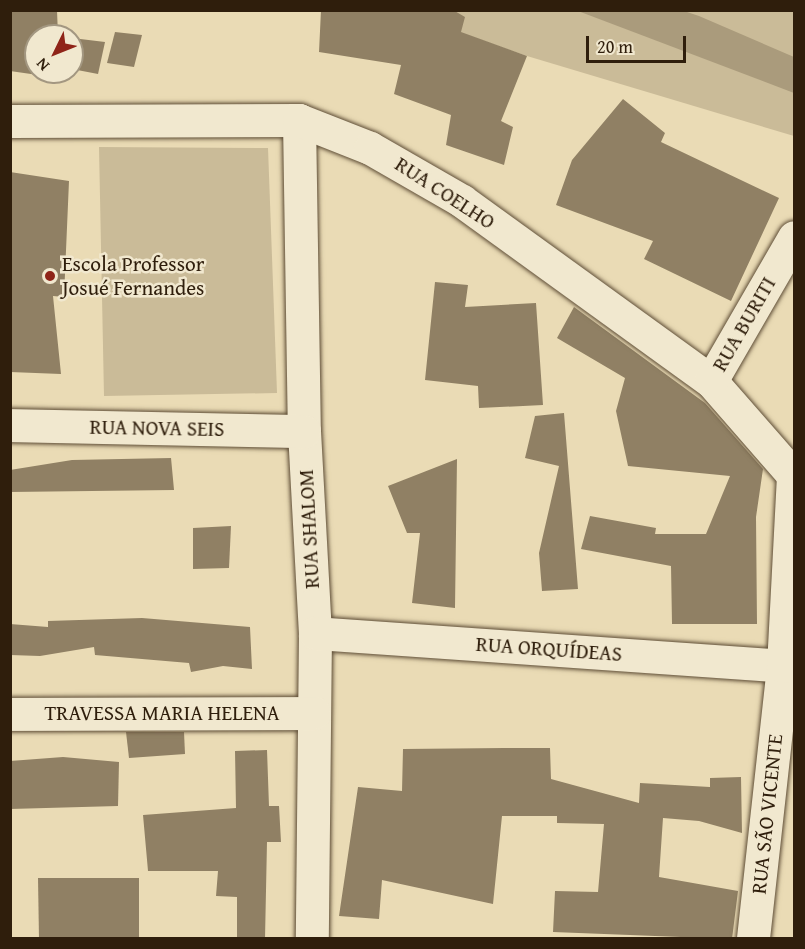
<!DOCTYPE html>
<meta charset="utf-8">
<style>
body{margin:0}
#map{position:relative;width:805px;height:949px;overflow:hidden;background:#eadbb5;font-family:"Gentium Book Plus",serif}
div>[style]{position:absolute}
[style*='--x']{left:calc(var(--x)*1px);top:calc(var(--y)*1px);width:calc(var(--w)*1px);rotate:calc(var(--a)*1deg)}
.green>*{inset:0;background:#cabb98}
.water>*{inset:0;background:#aa9b7c}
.building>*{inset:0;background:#908064}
.roads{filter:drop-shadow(0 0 2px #5e4d36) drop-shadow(0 0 2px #5e4d36)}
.street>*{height:33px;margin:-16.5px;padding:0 16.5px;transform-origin:16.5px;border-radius:16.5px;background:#f1e8cf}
.dots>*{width:16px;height:16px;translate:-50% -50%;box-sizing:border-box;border:3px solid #f1e8cf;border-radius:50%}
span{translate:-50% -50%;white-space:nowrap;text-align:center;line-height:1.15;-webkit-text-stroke:5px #f1e8cf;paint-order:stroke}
.street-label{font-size:21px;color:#2f1e0c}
.poi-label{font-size:21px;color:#2f1e0c}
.left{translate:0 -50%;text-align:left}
.frame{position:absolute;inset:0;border:12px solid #2f1e0c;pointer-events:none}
.north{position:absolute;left:24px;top:24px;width:60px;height:60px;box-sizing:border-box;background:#f1e8cf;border:2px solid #a39781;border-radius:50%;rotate:227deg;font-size:16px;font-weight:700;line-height:24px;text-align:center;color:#2f1e0c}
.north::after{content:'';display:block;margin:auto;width:21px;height:27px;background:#8f2418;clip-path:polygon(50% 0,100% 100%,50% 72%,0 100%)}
.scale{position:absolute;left:586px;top:36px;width:100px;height:27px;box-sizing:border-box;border:3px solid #2f1e0c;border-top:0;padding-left:8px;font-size:18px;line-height:21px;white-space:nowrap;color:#2f1e0c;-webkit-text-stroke:4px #f1e8cf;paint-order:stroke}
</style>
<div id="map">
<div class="green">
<i style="clip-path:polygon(399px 11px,794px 11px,794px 136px,527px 56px)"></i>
<i style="clip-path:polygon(99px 147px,268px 148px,277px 393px,104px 396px)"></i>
</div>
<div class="water">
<i style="clip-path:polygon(578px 11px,684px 11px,699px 16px,794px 57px,794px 93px)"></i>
</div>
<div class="building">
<i style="clip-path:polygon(10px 10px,57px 10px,58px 36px,36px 36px,36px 72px,52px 72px,52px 77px,10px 71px)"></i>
<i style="clip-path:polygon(321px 10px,453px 10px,465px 17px,461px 32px,527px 56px,501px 121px,513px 127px,504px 165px,446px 145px,451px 115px,394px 94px,401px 65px,319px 52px)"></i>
<i style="clip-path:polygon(115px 32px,142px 35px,134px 67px,107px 63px)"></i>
<i style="clip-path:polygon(72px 38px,105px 42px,98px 74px,72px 69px)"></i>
<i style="clip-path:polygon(623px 99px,665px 133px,661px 142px,779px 198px,731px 301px,644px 259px,653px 241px,556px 205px,572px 160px)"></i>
<i style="clip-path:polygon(10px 172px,69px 181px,64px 297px,53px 296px,61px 374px,10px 372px)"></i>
<i style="clip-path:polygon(435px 282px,468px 285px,465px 307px,536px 303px,543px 405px,479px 408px,478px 386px,425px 380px)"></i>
<i style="clip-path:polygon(574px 307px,705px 403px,763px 469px,756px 517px,757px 624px,672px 624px,671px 566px,581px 549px,590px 516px,656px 528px,655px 534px,706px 534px,730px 476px,628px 466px,616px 411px,625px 378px,557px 338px)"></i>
<i style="clip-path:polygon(564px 413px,578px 589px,542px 591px,539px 553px,559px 466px,525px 458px,535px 416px)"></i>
<i style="clip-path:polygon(171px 458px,174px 490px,10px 492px,10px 470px,72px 460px)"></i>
<i style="clip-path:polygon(457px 459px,455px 608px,412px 603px,420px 533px,407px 533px,388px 486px)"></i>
<i style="clip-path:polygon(231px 526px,229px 568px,193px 569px,193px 528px)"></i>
<i style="clip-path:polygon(142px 618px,250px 627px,252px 669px,223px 666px,191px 672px,189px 663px,95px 655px,94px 647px,40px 656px,10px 655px,10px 624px,48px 627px,48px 621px)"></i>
<i style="clip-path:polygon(126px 732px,184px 732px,185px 754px,129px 758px)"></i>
<i style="clip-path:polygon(504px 748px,550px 748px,551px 779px,639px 803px,640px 783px,710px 787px,710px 778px,741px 777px,742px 833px,699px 821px,663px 818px,659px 877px,738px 891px,732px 939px,553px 932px,555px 891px,598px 892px,604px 824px,557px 823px,557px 816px,502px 816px,493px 904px,382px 880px,379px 919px,339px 916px,358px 787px,402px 791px,403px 749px)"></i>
<i style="clip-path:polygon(267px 750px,269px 806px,279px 806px,281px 842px,267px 842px,265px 939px,237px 939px,237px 897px,216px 896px,218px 871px,148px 871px,143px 815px,236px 808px,235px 751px)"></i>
<i style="clip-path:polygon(63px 757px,119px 762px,118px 806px,10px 809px,10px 761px)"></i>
<i style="clip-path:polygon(38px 878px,139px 878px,139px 939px,39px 939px)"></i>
</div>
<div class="roads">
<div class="street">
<i style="--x:299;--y:120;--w:311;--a:89.1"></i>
<i style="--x:304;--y:431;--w:202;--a:86.9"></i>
<i style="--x:315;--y:633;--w:305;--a:90.6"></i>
<i style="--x:10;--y:121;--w:289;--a:-0.2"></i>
<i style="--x:299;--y:120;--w:76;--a:21.5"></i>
<i style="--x:370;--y:148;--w:106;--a:29.9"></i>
<i style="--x:462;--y:201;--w:307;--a:35.9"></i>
<i style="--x:711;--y:381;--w:126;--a:48.9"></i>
<i style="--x:711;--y:381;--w:166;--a:-60"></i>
<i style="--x:10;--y:425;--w:294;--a:1.2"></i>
<i style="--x:315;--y:633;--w:469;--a:4"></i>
<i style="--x:10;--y:714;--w:304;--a:-0.2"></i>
<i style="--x:753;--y:938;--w:274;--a:-83.7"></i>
<i style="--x:783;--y:666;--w:191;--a:-87"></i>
</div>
</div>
<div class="dots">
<i style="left:50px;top:276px;background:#8f2418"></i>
</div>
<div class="street-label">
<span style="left:445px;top:193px;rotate:33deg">RUA COELHO</span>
<span style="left:744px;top:324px;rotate:-60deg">RUA BURITI</span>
<span style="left:157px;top:428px;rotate:1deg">RUA NOVA SEIS</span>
<span style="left:309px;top:529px;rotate:-93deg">RUA SHALOM</span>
<span style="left:549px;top:649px;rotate:4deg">RUA ORQUÍDEAS</span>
<span style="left:162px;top:713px">TRAVESSA MARIA HELENA</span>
<span style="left:767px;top:814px;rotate:-84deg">RUA SÃO VICENTE</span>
</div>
<div class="poi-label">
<span class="left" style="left:62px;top:276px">Escola Professor<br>Josué Fernandes</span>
</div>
<div class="frame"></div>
<div class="north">N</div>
<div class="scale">20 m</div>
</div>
